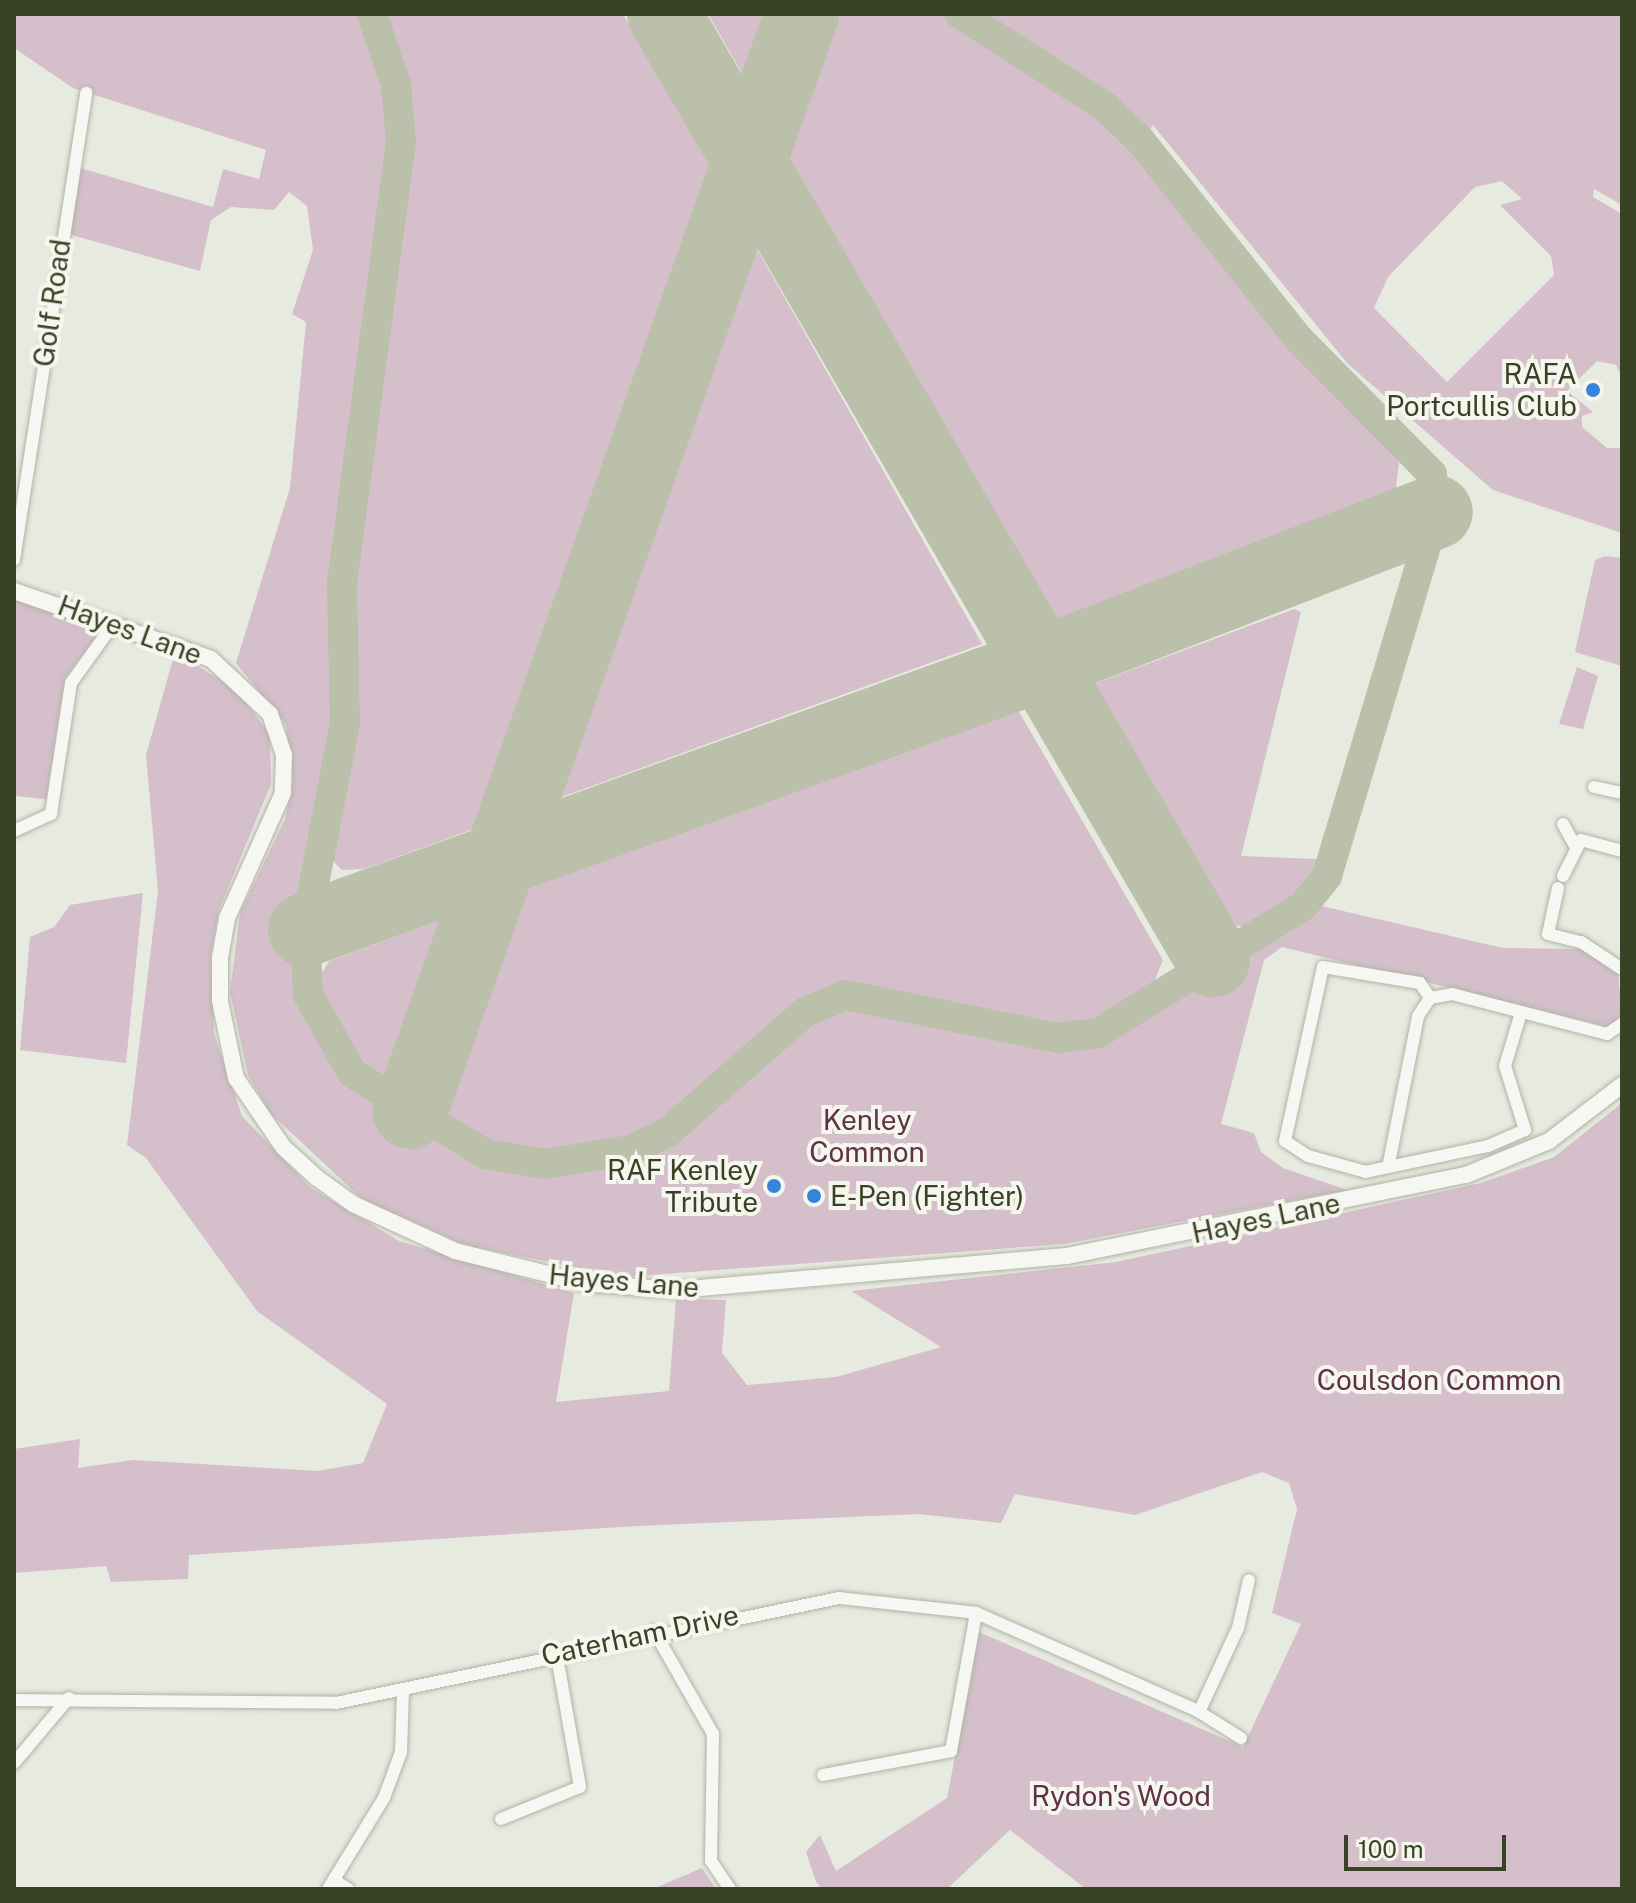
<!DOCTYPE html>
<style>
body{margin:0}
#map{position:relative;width:1636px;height:1903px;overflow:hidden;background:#e7eadf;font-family:"Public Sans",sans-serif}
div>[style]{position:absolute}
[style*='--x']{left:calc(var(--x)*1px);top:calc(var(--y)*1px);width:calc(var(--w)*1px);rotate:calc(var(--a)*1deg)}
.green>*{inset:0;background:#d4bfcb}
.taxiway>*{height:30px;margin:-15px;padding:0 15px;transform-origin:15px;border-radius:15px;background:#bac0aa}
.runway>*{height:74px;margin:-37px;padding:0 37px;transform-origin:37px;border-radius:37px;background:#bac0aa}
.roads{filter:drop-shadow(0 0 2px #b0b4a4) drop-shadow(0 0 2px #b0b4a4)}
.minor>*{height:12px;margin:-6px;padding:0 6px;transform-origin:6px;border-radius:6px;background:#f6f7f2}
.tertiary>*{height:16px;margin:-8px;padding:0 8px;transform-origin:8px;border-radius:8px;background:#f6f7f2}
.dots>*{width:22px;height:22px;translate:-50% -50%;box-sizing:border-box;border:4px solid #f5f7ee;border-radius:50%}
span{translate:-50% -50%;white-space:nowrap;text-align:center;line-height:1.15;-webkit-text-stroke:8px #f5f7ee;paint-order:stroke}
.street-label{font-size:28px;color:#3a4226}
.poi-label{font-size:28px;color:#3a4226}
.right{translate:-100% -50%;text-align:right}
.left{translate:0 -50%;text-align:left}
.park-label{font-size:28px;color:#603249}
.frame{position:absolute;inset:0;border:16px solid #3a4226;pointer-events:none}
.scale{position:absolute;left:1344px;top:1835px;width:162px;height:36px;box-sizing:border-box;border:4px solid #3a4226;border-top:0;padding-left:10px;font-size:24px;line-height:28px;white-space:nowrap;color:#3a4226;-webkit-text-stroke:6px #f5f7ee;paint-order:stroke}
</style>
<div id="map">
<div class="green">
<i style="clip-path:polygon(14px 14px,365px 14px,387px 85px,390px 139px,335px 581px,338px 721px,298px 910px,296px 953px,301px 994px,321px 1040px,347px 1079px,406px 1118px,483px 1160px,518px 1169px,587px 1167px,674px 1138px,828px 1009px,851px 1002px,1076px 1046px,1100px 1039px,1317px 905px,1503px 948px,1582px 949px,1618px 974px,1622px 1014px,1610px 1027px,1282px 947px,1264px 960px,1221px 1124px,1254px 1133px,1261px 1152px,1283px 1168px,1347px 1190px,1064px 1244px,624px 1277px,465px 1245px,362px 1199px,270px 1113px,248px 1075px,230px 992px,240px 913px,285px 819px,293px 783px,286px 725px,236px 663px,290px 488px,306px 322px,292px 314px,313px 250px,307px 206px,289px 192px,274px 210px,231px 207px,211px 220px,200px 271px,68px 234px,77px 167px,213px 207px,223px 169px,259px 179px,266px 150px,73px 88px,14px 48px)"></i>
<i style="clip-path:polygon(386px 14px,623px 14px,982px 644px,364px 869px,342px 870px,334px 862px,331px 839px,356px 724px,354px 577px,408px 128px)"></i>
<i style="clip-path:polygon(708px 14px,947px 14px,1097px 111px,1399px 462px,1395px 497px,1055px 620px)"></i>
<i style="clip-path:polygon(evenodd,977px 14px,1622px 14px,1622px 205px,1594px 189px,1593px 197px,1622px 214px,1622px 376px,1616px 365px,1597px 361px,1567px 391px,1593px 412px,1582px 416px,1582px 427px,1607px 448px,1622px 448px,1622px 533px,1493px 490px,1348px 364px,1153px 125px,1146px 135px,1108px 99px,977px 14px,1502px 181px,1522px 199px,1500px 205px,1551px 256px,1554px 275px,1447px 382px,1374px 308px,1388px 277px,1475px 187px,1502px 181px)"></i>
<i style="clip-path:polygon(1605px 556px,1622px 558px,1622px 666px,1575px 652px,1595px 560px)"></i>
<i style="clip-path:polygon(14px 597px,102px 629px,65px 678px,46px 799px,14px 796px)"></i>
<i style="clip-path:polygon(1294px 609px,1301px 612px,1241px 856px,1318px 859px,1311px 889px,1256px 926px,1235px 926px,1091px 685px)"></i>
<i style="clip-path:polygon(175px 652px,238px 691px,270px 735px,271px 784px,219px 910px,211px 953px,214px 1034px,242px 1116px,311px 1188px,399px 1241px,574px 1293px,556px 1402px,669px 1391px,676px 1299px,726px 1300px,722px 1353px,747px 1385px,836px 1377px,941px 1347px,851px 1291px,1116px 1262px,1481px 1183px,1554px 1157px,1622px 1103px,1622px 1889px,1086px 1889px,1010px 1830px,947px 1889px,822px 1889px,816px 1882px,806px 1852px,820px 1835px,836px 1871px,947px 1798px,979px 1632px,1243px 1747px,1301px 1624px,1272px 1613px,1297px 1509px,1289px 1483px,1262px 1472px,1135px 1515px,1015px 1494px,1001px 1523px,919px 1514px,637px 1526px,189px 1555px,188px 1579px,111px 1582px,106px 1566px,14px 1573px,14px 1449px,80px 1439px,78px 1468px,133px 1460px,318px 1471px,363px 1463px,387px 1404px,257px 1311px,146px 1158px,127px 1145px,158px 891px,146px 755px)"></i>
<i style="clip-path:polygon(1577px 667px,1598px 676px,1583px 729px,1559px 724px)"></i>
<i style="clip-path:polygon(1018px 710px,1163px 960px,1153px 985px,1074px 1029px,850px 983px,797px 1005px,673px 1118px,633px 1140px,548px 1156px,505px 1150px,446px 1123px,360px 1067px,329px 1021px,316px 983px,329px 961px)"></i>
<i style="clip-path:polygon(143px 893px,126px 1063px,20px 1050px,30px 937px,54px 927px,70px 905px)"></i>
<i style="clip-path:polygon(702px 1868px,716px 1889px,653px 1889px)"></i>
</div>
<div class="taxiway">
<i style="--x:372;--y:14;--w:75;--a:71.3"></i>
<i style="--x:396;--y:85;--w:56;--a:84.9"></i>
<i style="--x:401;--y:141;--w:447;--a:97.6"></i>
<i style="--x:342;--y:584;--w:139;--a:88.8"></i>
<i style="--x:345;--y:723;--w:211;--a:100.9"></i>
<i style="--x:305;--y:930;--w:64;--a:87.3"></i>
<i style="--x:308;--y:994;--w:90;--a:60.9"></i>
<i style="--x:352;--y:1073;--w:157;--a:31.2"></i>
<i style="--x:486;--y:1154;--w:61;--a:9.5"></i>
<i style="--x:546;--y:1164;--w:86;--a:-9.4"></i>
<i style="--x:631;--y:1150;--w:41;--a:-25.9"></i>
<i style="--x:668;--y:1132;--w:182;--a:-41.2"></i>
<i style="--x:805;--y:1012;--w:44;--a:-22.5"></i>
<i style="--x:846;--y:995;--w:215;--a:11.5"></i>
<i style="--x:1057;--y:1038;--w:41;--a:-7"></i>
<i style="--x:1098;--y:1033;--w:241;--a:-31.8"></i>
<i style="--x:1303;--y:906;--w:38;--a:-51"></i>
<i style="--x:1327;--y:876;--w:380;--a:-73.3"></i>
<i style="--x:1436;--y:512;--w:38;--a:-96"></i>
<i style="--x:1432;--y:474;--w:191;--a:-134.6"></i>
<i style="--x:1298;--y:338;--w:253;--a:-128.6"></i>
<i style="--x:1140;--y:140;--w:50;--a:-136.6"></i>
<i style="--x:1104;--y:106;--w:171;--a:-147.4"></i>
</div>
<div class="runway">
<i style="--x:664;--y:14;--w:1094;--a:59.87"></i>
<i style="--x:305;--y:930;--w:784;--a:-19.85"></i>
<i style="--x:1042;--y:664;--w:422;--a:-21.1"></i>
<i style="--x:410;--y:1112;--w:1166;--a:-70.35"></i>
</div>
<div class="roads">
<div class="minor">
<i style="--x:14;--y:560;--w:473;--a:-81.2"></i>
<i style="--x:1594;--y:787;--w:29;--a:12"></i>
<i style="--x:1563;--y:824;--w:26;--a:61"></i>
<i style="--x:14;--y:831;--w:41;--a:-24.7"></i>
<i style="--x:51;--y:814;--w:133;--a:-81.3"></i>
<i style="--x:71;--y:683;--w:70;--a:-54.3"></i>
<i style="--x:1563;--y:876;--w:40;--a:-63.4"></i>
<i style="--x:1581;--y:840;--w:42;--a:15"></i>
<i style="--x:1558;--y:888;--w:47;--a:102.3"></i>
<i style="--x:1548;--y:934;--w:34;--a:14"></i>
<i style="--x:1581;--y:942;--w:49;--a:33.4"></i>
<i style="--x:1520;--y:1016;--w:52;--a:106.7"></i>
<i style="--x:1505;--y:1066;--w:67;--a:72.6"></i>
<i style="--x:1525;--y:1130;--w:40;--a:156.6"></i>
<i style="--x:1488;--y:1146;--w:125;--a:168"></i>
<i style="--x:1366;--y:1172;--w:60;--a:-164.6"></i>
<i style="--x:1308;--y:1156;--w:27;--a:-147"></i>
<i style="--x:1285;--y:1141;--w:178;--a:-77.7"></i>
<i style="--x:1323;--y:967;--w:98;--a:9.4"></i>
<i style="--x:1420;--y:983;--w:18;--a:56"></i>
<i style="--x:1430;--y:998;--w:22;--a:-10"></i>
<i style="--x:1452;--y:994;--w:160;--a:14.5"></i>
<i style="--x:1607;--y:1034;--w:18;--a:-34"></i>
<i style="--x:1389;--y:1163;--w:150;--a:-78.8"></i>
<i style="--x:1418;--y:1016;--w:22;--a:-56"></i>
<i style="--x:654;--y:1631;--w:119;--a:60.2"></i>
<i style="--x:713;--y:1734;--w:127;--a:90.9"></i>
<i style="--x:711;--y:1861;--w:34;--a:56"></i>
<i style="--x:14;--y:1700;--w:322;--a:0.5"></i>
<i style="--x:336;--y:1703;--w:514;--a:-11.79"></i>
<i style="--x:839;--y:1598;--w:138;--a:6.2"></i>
<i style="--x:976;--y:1613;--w:240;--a:23.8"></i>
<i style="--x:1196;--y:1710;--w:53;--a:31.9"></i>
<i style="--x:1199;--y:1712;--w:93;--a:-65.1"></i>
<i style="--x:1238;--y:1628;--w:49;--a:-77.1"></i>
<i style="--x:14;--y:1763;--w:85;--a:-49.8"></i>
<i style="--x:823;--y:1775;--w:130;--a:-10.6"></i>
<i style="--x:951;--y:1751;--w:140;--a:-79.7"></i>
<i style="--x:501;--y:1819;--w:85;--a:-22.1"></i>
<i style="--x:580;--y:1787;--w:138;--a:-100"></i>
<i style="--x:334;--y:1880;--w:17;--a:33"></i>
<i style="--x:328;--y:1889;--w:107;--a:-58.4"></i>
<i style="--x:384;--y:1798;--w:49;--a:-69.7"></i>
<i style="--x:401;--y:1752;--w:61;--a:-88.1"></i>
</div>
<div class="tertiary">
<i style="--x:14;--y:591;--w:208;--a:19"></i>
<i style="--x:211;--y:659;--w:81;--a:43"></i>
<i style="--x:270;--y:714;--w:43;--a:71.1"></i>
<i style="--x:284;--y:755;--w:38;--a:92"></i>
<i style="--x:283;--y:793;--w:137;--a:114.1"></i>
<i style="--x:227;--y:918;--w:41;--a:99.9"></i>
<i style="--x:220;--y:958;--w:43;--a:90"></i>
<i style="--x:220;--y:1001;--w:79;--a:78.3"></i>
<i style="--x:236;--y:1078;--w:83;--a:55.7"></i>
<i style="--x:283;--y:1147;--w:46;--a:42.4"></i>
<i style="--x:317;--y:1178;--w:44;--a:35.8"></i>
<i style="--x:353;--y:1204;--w:112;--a:24.7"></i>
<i style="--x:455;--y:1251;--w:133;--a:13.9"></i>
<i style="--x:584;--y:1283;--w:93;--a:4.3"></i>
<i style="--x:677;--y:1290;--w:391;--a:-5"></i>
<i style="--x:1067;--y:1256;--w:407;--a:-11.5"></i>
<i style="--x:1466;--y:1175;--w:90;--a:-22.3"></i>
<i style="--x:1549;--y:1141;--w:92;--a:-37.5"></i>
</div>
</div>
<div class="dots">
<i style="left:1593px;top:390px;background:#3685dd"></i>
<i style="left:774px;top:1186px;background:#3685dd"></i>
<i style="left:814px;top:1196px;background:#3685dd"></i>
</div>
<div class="street-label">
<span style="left:52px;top:303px;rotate:-82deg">Golf Road</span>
<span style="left:130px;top:630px;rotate:20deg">Hayes Lane</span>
<span style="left:1266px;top:1218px;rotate:-12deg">Hayes Lane</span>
<span style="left:624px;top:1281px;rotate:5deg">Hayes Lane</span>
<span style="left:640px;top:1635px;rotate:-12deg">Caterham Drive</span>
</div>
<div class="poi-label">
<span class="right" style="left:1577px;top:390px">RAFA<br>Portcullis Club</span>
<span class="right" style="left:758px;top:1186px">RAF Kenley<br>Tribute</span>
<span class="left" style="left:830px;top:1196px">E-Pen (Fighter)</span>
</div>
<div class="park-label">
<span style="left:867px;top:1136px">Kenley<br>Common</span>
<span style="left:1439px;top:1380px">Coulsdon Common</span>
<span style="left:1121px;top:1796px">Rydon's Wood</span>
</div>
<div class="frame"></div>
<div class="scale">100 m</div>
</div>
